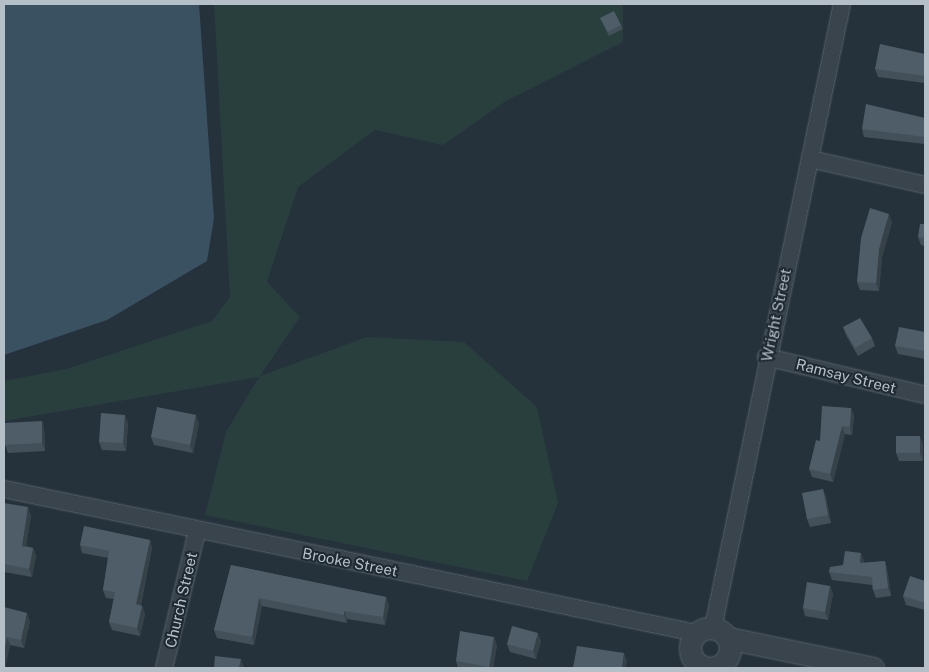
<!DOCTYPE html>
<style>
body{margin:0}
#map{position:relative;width:929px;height:672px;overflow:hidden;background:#25323c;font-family:"Public Sans",sans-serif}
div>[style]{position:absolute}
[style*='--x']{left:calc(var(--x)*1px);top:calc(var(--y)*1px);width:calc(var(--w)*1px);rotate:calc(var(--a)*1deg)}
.green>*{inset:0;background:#283f3d}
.water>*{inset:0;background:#3a5162}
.roads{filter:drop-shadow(0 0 1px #57626a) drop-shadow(0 0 1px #57626a)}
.minor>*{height:16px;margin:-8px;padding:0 8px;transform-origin:8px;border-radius:8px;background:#39444c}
.tertiary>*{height:21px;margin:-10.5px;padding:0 10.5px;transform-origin:10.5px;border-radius:10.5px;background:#39444c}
.tertiary>.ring{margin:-10.5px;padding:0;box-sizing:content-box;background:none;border:21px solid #39444c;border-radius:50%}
.wall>*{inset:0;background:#435059}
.shaded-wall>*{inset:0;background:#374148}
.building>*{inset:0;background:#4e5d67}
span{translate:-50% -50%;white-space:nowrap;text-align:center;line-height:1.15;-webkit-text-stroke:4px #1e2931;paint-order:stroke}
.street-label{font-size:15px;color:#b4bfc7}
.frame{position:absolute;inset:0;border:5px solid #b4bfc7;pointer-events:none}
</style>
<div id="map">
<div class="green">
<i style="clip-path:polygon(214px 4px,623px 4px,623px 42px,506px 101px,443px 145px,375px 130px,298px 187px,267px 282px,300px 317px,260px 376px,367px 337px,464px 342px,537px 407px,558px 503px,527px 581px,205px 515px,226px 432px,259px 377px,4px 421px,4px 381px,66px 369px,212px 321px,230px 297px)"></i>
</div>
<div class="water">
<i style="clip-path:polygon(4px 4px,199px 4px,214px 218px,207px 261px,107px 320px,4px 355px)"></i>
</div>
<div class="roads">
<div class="minor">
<i style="--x:810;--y:159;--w:118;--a:12.7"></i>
<i style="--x:766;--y:357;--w:163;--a:13.4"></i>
<i style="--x:4;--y:489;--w:707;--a:11.76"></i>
<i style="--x:713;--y:628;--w:637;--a:-78.32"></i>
<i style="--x:164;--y:668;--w:140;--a:-76.4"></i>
</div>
<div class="tertiary">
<i class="ring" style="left:690px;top:628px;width:19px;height:19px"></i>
<i style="--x:728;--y:638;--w:148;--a:11.7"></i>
</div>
</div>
<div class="wall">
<i style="clip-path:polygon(600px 18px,621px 25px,623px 29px,609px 36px)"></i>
<i style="clip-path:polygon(925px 54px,925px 83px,878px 77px,875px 69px)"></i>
<i style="clip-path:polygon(925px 118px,925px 144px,864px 137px,862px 129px)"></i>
<i style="clip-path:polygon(892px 222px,882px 257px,879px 291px,860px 290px,857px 282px)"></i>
<i style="clip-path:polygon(925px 224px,925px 246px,921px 245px,918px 237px)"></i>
<i style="clip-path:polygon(843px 327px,872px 338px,875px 346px,858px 356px,846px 335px)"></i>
<i style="clip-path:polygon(925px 332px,925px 359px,898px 354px,895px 346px)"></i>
<i style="clip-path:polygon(851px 408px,854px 416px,852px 435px,845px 434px,833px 482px,812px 477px,809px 469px,820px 441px)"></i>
<i style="clip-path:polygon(42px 421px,44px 429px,45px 451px,8px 453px,5px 445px)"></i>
<i style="clip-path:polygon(128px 423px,126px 451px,102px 450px,99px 442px)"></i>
<i style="clip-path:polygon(199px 423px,193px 453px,154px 445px,151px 437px)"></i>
<i style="clip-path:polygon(923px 444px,923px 461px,899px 461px,896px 453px)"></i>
<i style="clip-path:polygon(823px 489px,826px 497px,831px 523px,810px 527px,807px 519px)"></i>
<i style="clip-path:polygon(4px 503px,31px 515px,26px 546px,33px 548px,36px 556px,32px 577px,4px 572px)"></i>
<i style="clip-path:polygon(150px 540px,152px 548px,141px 605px,142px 606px,145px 614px,140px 636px,112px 630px,109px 622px,114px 599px,106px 598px,103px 590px,108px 558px,82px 553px,80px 545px)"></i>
<i style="clip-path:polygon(864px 561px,864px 563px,885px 561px,887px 569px,891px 596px,876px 598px,873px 590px,872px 585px,832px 580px,829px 572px,843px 565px)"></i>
<i style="clip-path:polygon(231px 565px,386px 597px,389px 605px,385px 625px,347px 619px,347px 623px,262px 606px,254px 645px,217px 638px,214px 630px)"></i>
<i style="clip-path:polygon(925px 581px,925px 610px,906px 605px,903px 596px)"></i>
<i style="clip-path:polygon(830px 586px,833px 594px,828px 620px,805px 616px,803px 608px)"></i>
<i style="clip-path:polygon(4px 607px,30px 621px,24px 648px,10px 645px,5px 668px,4px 668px)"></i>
<i style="clip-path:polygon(541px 641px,536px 659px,510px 652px,507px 644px)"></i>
<i style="clip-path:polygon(497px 645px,493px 668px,458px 668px,456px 661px)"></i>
</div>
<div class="shaded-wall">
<i style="clip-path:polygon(889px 214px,892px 222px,882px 257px,879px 291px,876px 283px,879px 249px)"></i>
<i style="clip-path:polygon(851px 408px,854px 416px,852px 435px,850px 427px)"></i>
<i style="clip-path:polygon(125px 415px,128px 423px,126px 451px,123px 443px)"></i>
<i style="clip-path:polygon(196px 415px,199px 423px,193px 453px,190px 445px)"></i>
<i style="clip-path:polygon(42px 421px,44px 429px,45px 451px,42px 443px)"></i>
<i style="clip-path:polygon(842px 426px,845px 434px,833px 482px,830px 474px)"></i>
<i style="clip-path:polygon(920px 436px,923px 444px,923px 461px,920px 453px)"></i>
<i style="clip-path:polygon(823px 489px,826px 497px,831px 523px,828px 515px)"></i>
<i style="clip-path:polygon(28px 507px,31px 515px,25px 554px,22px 546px)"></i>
<i style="clip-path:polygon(150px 540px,152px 548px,139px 612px,136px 604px)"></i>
<i style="clip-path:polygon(33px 548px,36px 556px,32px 577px,29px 569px)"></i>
<i style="clip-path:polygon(861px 553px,864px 561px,863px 571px,860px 563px)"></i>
<i style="clip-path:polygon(885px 561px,887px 569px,891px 596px,888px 588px)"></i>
<i style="clip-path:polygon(830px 586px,833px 594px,828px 620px,825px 612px)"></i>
<i style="clip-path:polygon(386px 597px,389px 605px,385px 625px,383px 617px)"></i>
<i style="clip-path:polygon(259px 598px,262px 606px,254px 645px,252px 637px)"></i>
<i style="clip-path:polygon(142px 606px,145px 614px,140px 636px,137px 628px)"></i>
<i style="clip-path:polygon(344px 611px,347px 619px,347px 623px,344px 615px)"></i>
<i style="clip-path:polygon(27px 613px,30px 621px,24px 648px,21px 640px)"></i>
<i style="clip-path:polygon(538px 633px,541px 641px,536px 659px,533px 651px)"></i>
<i style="clip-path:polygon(7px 637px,10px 645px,5px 668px,4px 668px,4px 653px)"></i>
<i style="clip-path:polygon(494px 637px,497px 645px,493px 668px,490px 668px,489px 667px)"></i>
<i style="clip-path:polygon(624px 653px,627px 661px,626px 668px,622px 668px)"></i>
<i style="clip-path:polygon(241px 659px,244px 667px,243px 668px,239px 668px)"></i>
</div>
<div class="building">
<i style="clip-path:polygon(614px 11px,621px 25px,608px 32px,600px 18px)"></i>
<i style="clip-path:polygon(880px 44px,925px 54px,925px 76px,875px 69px)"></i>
<i style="clip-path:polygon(866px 104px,925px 118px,925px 137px,862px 129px)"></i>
<i style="clip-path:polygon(870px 208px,889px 214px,879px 249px,876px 283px,857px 282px,861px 238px)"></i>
<i style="clip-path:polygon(920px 224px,925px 224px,925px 238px,918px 237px)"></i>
<i style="clip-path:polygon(860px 318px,872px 338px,855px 348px,843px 327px)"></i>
<i style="clip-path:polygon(899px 327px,925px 332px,925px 351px,895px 346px)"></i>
<i style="clip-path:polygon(822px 406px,851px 408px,850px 427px,842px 426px,830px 474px,809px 469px,816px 440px,820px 441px)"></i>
<i style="clip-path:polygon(157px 407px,196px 415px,190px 445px,151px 437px)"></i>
<i style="clip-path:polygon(101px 413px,125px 415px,123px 443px,99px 442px)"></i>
<i style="clip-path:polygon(42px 421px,42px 443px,5px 445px,4px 423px)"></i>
<i style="clip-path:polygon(896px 436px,920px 436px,920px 453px,896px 453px)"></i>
<i style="clip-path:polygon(823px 489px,828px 515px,807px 519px,802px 493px)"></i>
<i style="clip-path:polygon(4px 503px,28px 507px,22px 546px,33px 548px,29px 569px,4px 564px)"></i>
<i style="clip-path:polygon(84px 526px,150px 540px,136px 604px,142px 606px,137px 628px,109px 622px,115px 592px,103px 590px,109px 551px,80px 545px)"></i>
<i style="clip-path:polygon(845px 551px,861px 553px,860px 563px,885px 561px,888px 588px,873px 590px,872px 577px,829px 572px,830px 567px,843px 565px)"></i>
<i style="clip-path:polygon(231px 565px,386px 597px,383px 617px,344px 611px,344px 615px,259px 598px,252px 637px,214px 630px)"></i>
<i style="clip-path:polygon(910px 576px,925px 581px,925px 603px,903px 596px)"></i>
<i style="clip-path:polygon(807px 582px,830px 586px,825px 612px,803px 608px)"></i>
<i style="clip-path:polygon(4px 607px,27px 613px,21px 640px,7px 637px,4px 653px)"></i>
<i style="clip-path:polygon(512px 626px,538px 633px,533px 651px,507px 644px)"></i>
<i style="clip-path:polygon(460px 631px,494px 637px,489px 667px,456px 661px)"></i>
<i style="clip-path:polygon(577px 646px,624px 653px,622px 668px,573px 668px)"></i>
<i style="clip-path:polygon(215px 656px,241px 659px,239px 668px,214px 668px)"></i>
</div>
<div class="street-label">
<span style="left:776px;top:315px;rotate:-78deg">Wright Street</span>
<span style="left:846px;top:376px;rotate:14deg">Ramsay Street</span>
<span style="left:350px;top:562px;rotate:11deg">Brooke Street</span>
<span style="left:181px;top:600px;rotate:-77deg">Church Street</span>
</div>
<div class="frame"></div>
</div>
